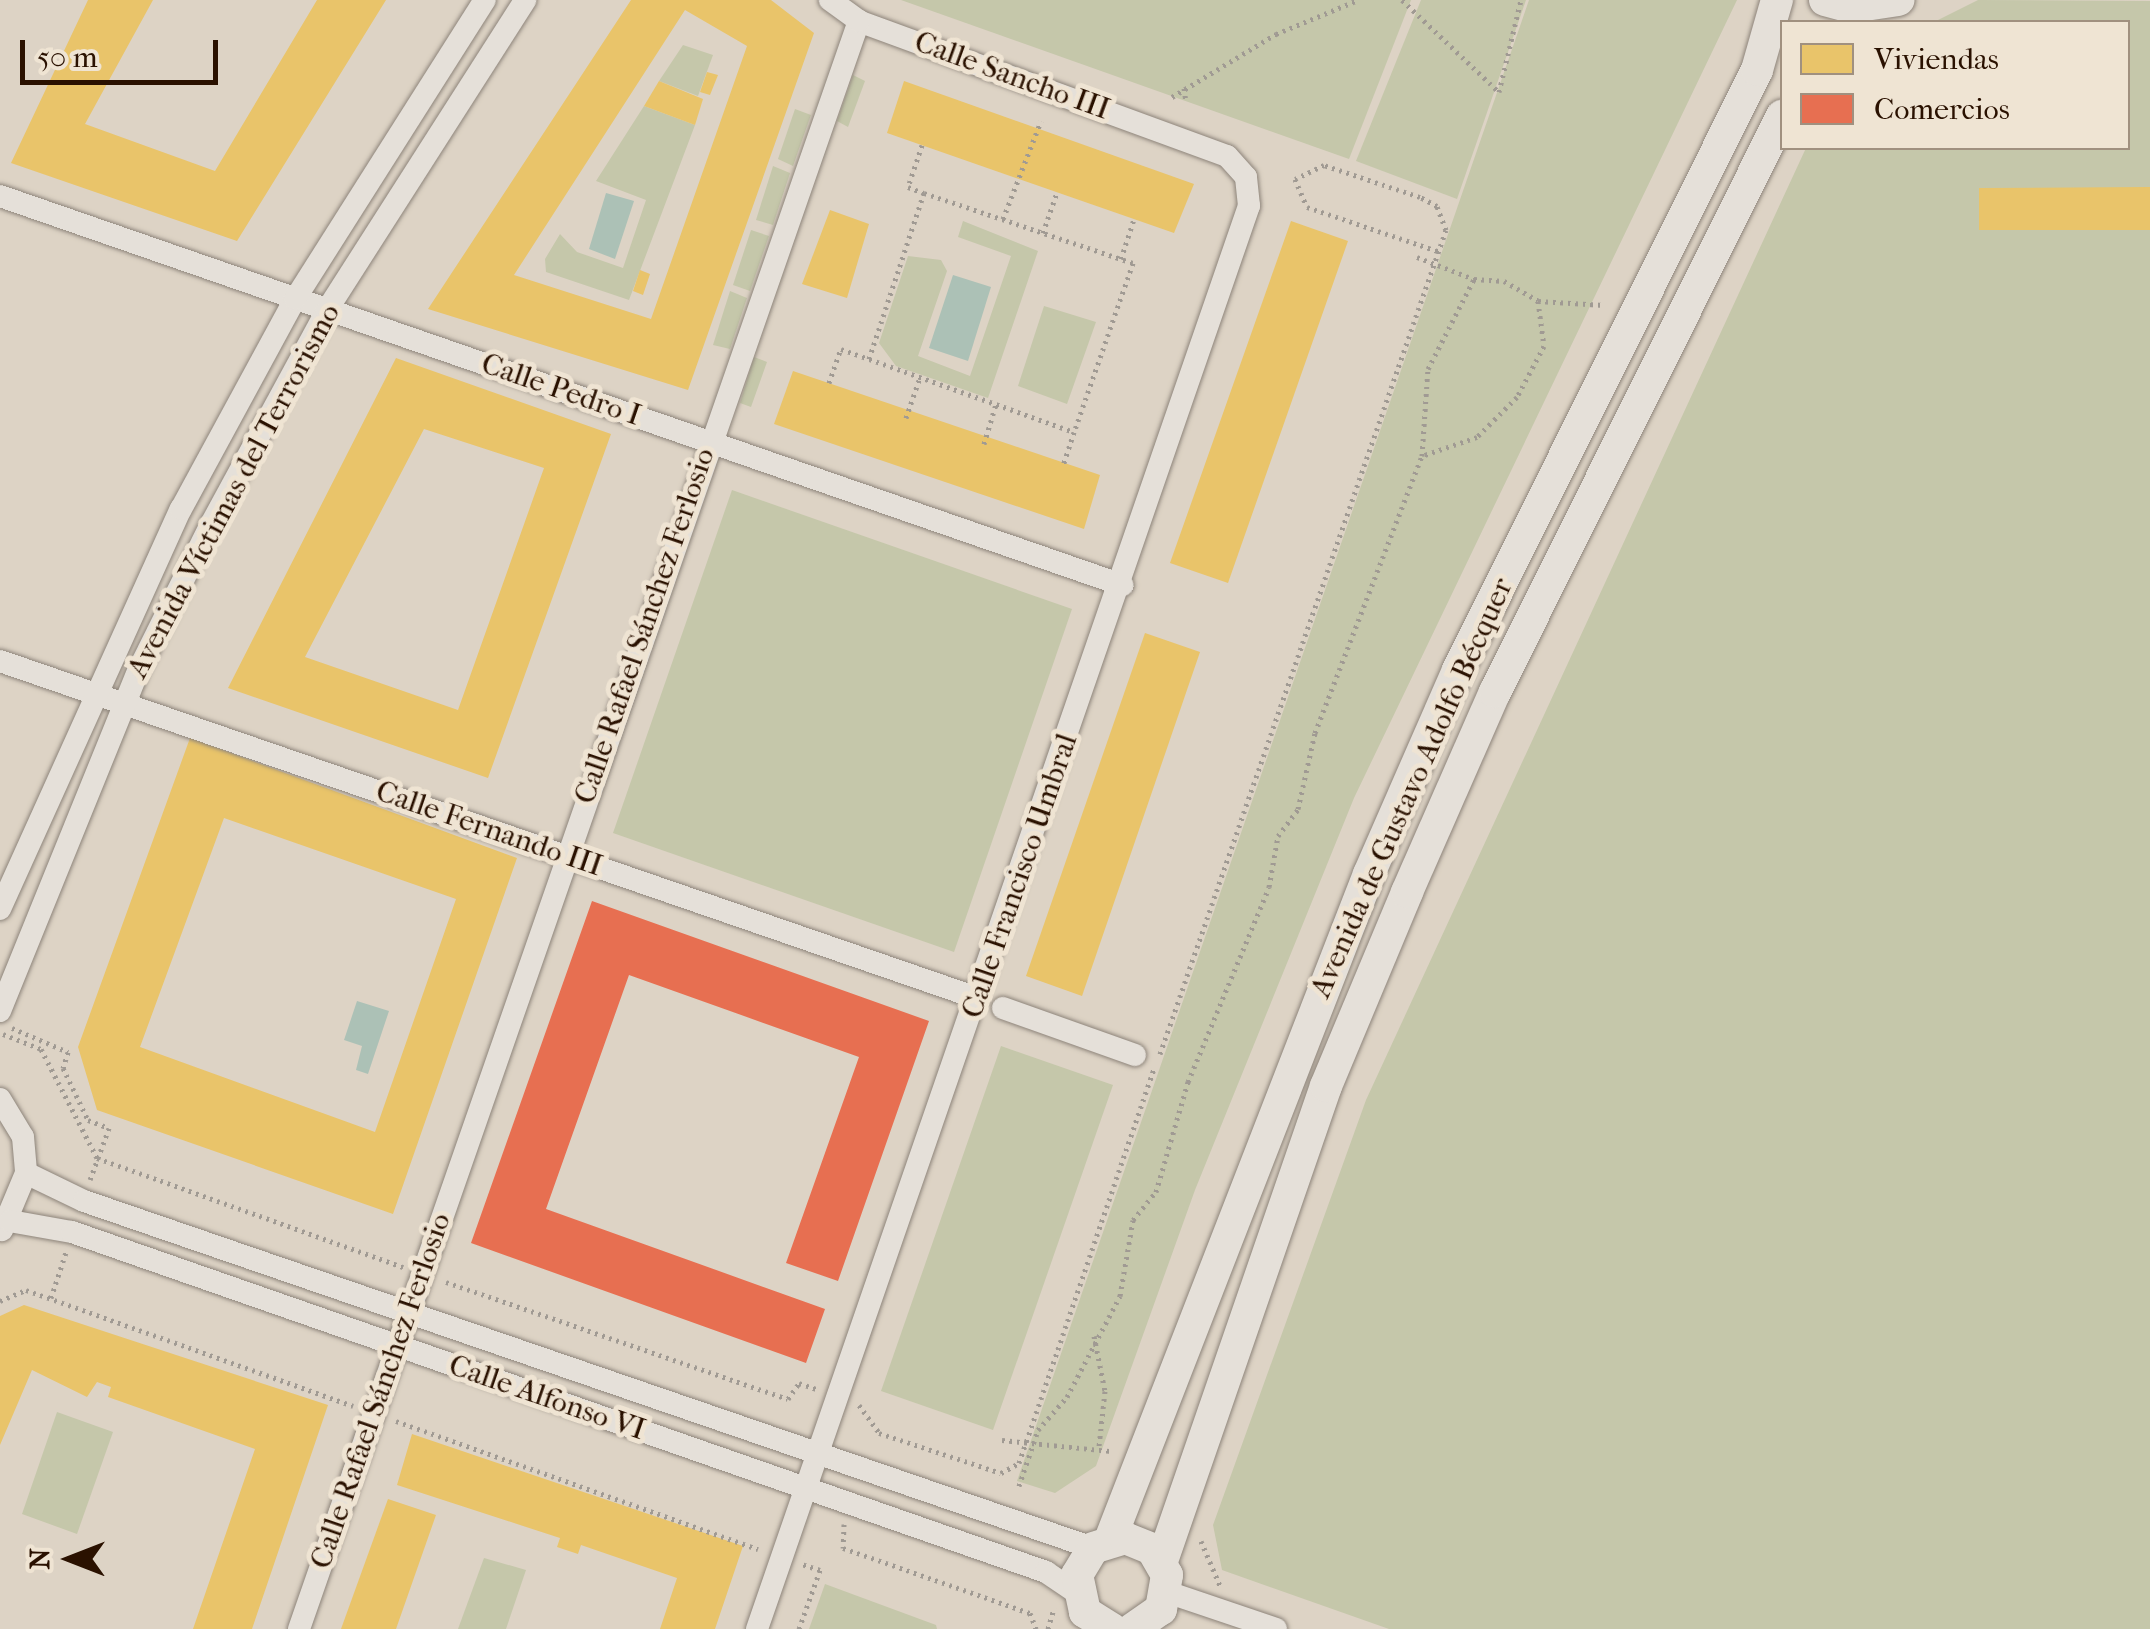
<!DOCTYPE html>
<meta charset="utf-8">
<style>
body{margin:0}
#map{position:relative;width:2150px;height:1629px;overflow:hidden;background:#ddd3c5;font-family:"IM FELL French Canon",serif}
div>[style]{position:absolute}
[style*='--x']{left:calc(var(--x)*1px);top:calc(var(--y)*1px);width:calc(var(--w)*1px);rotate:calc(var(--a)*1deg)}
.green>*{inset:0;background:#c5c7aa}
.water>*{inset:0;background:#acc1b6}
.homes>*{inset:0;background:#e9c46a}
.shops>*{inset:0;background:#e76f51}
.path>*{height:5px;margin-top:-2.5px;transform-origin:0;background:repeating-linear-gradient(90deg,#a09a93 0 2.5px,transparent 0 7.5px)}
.roads{filter:drop-shadow(0 0 2px #8d847a) drop-shadow(0 0 2px #8d847a)}
.street>*{height:22px;margin:-11px;padding:0 11px;transform-origin:11px;border-radius:11px;background:#e5e0d9}
.secondary>*{height:32px;margin:-16px;padding:0 16px;transform-origin:16px;border-radius:16px;background:#e5e0d9}
span{translate:-50% -50%;white-space:nowrap;text-align:center;line-height:1.15;-webkit-text-stroke:10px #efe4d3;paint-order:stroke}
.street-label{font-size:30px;color:#2a1100}
.legend{position:absolute;left:1780px;top:20px;width:350px;height:130px;box-sizing:border-box;background:#efe4d3;border:2px solid #a0907f;margin:0;padding:12px 18px;list-style:none;font-size:30px;color:#2a1100}
.legend li{display:flex;align-items:center;gap:20px;height:50px}
.legend b{width:50px;border:2px solid #a0907f}
.north{position:absolute;left:20px;top:1509px;width:100px;height:100px;-webkit-text-stroke:8px #efe4d3;paint-order:stroke;rotate:270deg;font-size:28px;font-weight:700;line-height:40px;text-align:center;color:#2a1100}
.north::after{content:'';display:block;margin:auto;width:35px;height:45px;background:#2a1100;clip-path:polygon(50% 0,100% 100%,50% 72%,0 100%)}
.scale{position:absolute;left:20px;top:40px;width:198px;height:45px;box-sizing:border-box;border:5px solid #2a1100;border-top:0;padding-left:12px;font-size:30px;line-height:35px;white-space:nowrap;color:#2a1100;-webkit-text-stroke:8px #efe4d3;paint-order:stroke}
</style>
<div id="map">
<div class="green">
<i style="clip-path:polygon(901px 0,1411px 0,1349px 159px)"></i>
<i style="clip-path:polygon(1421px 0,1526px 0,1457px 199px,1356px 161px)"></i>
<i style="clip-path:polygon(1529px 0,1737px 0,1354px 798px,1195px 1190px,1096px 1466px,1055px 1493px,1017px 1481px)"></i>
<i style="clip-path:polygon(1978px 0,2150px 1px,2150px 1629px,1389px 1629px,1222px 1570px,1213px 1525px,1366px 1100px,1806px 148px,2128px 148px,2128px 22px,1934px 22px)"></i>
<i style="clip-path:polygon(683px 45px,713px 55px,698px 96px,659px 81px)"></i>
<i style="clip-path:polygon(853px 75px,865px 81px,848px 127px,837px 121px)"></i>
<i style="clip-path:polygon(644px 106px,695px 125px,629px 300px,546px 272px,545px 259px,560px 234px,577px 252px,623px 268px,646px 200px,596px 181px)"></i>
<i style="clip-path:polygon(795px 109px,811px 115px,793px 166px,778px 159px)"></i>
<i style="clip-path:polygon(773px 166px,790px 173px,773px 225px,756px 220px)"></i>
<i style="clip-path:polygon(963px 221px,1038px 251px,988px 398px,896px 366px,879px 343px,908px 256px,941px 260px,947px 271px,918px 356px,970px 376px,1011px 256px,958px 237px)"></i>
<i style="clip-path:polygon(751px 230px,769px 236px,750px 291px,733px 285px)"></i>
<i style="clip-path:polygon(730px 291px,747px 298px,730px 349px,713px 345px)"></i>
<i style="clip-path:polygon(1044px 306px,1096px 322px,1067px 404px,1018px 386px)"></i>
<i style="clip-path:polygon(754px 357px,767px 362px,751px 407px,740px 403px)"></i>
<i style="clip-path:polygon(732px 490px,1072px 609px,954px 952px,613px 833px)"></i>
<i style="clip-path:polygon(1001px 1046px,1113px 1085px,993px 1430px,881px 1391px)"></i>
<i style="clip-path:polygon(57px 1412px,113px 1432px,77px 1534px,22px 1514px)"></i>
<i style="clip-path:polygon(484px 1558px,526px 1570px,506px 1629px,458px 1629px)"></i>
<i style="clip-path:polygon(825px 1584px,936px 1625px,937px 1629px,809px 1629px)"></i>
</div>
<div class="water">
<i style="clip-path:polygon(606px 193px,634px 201px,615px 259px,589px 249px)"></i>
<i style="clip-path:polygon(953px 275px,991px 287px,968px 361px,929px 348px)"></i>
<i style="clip-path:polygon(357px 1001px,389px 1011px,368px 1074px,356px 1070px,362px 1046px,344px 1040px)"></i>
</div>
<div class="homes">
<i style="clip-path:polygon(88px 0,153px 0,85px 124px,215px 171px,317px 0,386px 0,237px 241px,11px 163px)"></i>
<i style="clip-path:polygon(evenodd,631px 0,771px 0,814px 33px,688px 390px,428px 309px,631px 0,685px 10px,747px 46px,651px 319px,514px 275px,685px 10px)"></i>
<i style="clip-path:polygon(707px 72px,718px 75px,710px 95px,700px 92px)"></i>
<i style="clip-path:polygon(659px 81px,703px 99px,695px 125px,644px 106px)"></i>
<i style="clip-path:polygon(904px 81px,1194px 184px,1174px 233px,887px 133px)"></i>
<i style="clip-path:polygon(2150px 187px,2150px 230px,1979px 230px,1979px 188px)"></i>
<i style="clip-path:polygon(830px 210px,869px 224px,847px 298px,802px 284px)"></i>
<i style="clip-path:polygon(1291px 221px,1348px 241px,1228px 583px,1170px 563px)"></i>
<i style="clip-path:polygon(640px 270px,650px 274px,643px 295px,633px 291px)"></i>
<i style="clip-path:polygon(evenodd,396px 358px,611px 434px,488px 778px,228px 688px,396px 358px,424px 429px,544px 468px,458px 710px,305px 657px,424px 429px)"></i>
<i style="clip-path:polygon(793px 371px,1100px 475px,1084px 529px,774px 424px)"></i>
<i style="clip-path:polygon(1145px 633px,1200px 652px,1082px 996px,1026px 976px)"></i>
<i style="clip-path:polygon(evenodd,190px 738px,517px 858px,393px 1214px,97px 1110px,78px 1047px,190px 738px,224px 818px,456px 899px,375px 1132px,140px 1047px,224px 818px)"></i>
<i style="clip-path:polygon(24px 1305px,328px 1405px,252px 1629px,193px 1629px,255px 1449px,108px 1397px,111px 1387px,97px 1382px,87px 1397px,32px 1370px,0 1445px,0 1316px)"></i>
<i style="clip-path:polygon(412px 1434px,743px 1546px,715px 1629px,660px 1629px,677px 1578px,581px 1545px,578px 1554px,557px 1547px,560px 1538px,397px 1485px)"></i>
<i style="clip-path:polygon(388px 1499px,436px 1515px,396px 1629px,341px 1629px)"></i>
</div>
<div class="shops">
<i style="clip-path:polygon(592px 901px,929px 1021px,838px 1281px,786px 1263px,859px 1057px,629px 975px,546px 1209px,825px 1309px,806px 1363px,471px 1243px)"></i>
</div>
<div class="path">
<i style="--x:1402;--y:0;--w:134;--a:43.5"></i>
<i style="--x:1184;--y:88;--w:14;--a:82"></i>
<i style="--x:1499;--y:92;--w:95;--a:-76.6"></i>
<i style="--x:1172;--y:97;--w:122;--a:-31.2"></i>
<i style="--x:1276;--y:34;--w:89;--a:-22.5"></i>
<i style="--x:922;--y:145;--w:44;--a:108.4"></i>
<i style="--x:908;--y:187;--w:17;--a:21"></i>
<i style="--x:1003;--y:219;--w:105;--a:-68.8"></i>
<i style="--x:1043;--y:233;--w:43;--a:-71.1"></i>
<i style="--x:1417;--y:257;--w:61;--a:21.1"></i>
<i style="--x:1121;--y:259;--w:42;--a:-72"></i>
<i style="--x:1538;--y:301;--w:45;--a:82.4"></i>
<i style="--x:1544;--y:346;--w:58;--a:117.9"></i>
<i style="--x:1517;--y:397;--w:57;--a:135"></i>
<i style="--x:1477;--y:437;--w:58;--a:160.9"></i>
<i style="--x:1422;--y:456;--w:87;--a:-86.1"></i>
<i style="--x:1428;--y:369;--w:101;--a:-62.9"></i>
<i style="--x:1474;--y:279;--w:30;--a:4"></i>
<i style="--x:1504;--y:281;--w:39;--a:30"></i>
<i style="--x:1538;--y:301;--w:66;--a:3.5"></i>
<i style="--x:869;--y:359;--w:175;--a:-71.7"></i>
<i style="--x:924;--y:193;--w:220;--a:18.5"></i>
<i style="--x:1133;--y:263;--w:179;--a:109.2"></i>
<i style="--x:829;--y:383;--w:36;--a:-71"></i>
<i style="--x:841;--y:349;--w:247;--a:19.6"></i>
<i style="--x:1074;--y:432;--w:33;--a:108"></i>
<i style="--x:906;--y:418;--w:43;--a:-71.1"></i>
<i style="--x:984;--y:444;--w:42;--a:-73.3"></i>
<i style="--x:12;--y:1028;--w:61;--a:23.2"></i>
<i style="--x:68;--y:1052;--w:17;--a:107"></i>
<i style="--x:63;--y:1068;--w:58;--a:64.3"></i>
<i style="--x:88;--y:1120;--w:22;--a:21"></i>
<i style="--x:109;--y:1128;--w:55;--a:110.1"></i>
<i style="--x:3;--y:1034;--w:41;--a:21.5"></i>
<i style="--x:41;--y:1049;--w:123;--a:62.8"></i>
<i style="--x:97;--y:1158;--w:325;--a:19.6"></i>
<i style="--x:1160;--y:1054;--w:872;--a:-70.86"></i>
<i style="--x:1446;--y:230;--w:26;--a:-111"></i>
<i style="--x:1437;--y:206;--w:19;--a:-152"></i>
<i style="--x:1420;--y:197;--w:101;--a:-161.6"></i>
<i style="--x:1324;--y:165;--w:32;--a:154"></i>
<i style="--x:1295;--y:179;--w:30;--a:67"></i>
<i style="--x:1307;--y:207;--w:138;--a:18.6"></i>
<i style="--x:446;--y:1282;--w:361;--a:18.9"></i>
<i style="--x:788;--y:1399;--w:19;--a:-55"></i>
<i style="--x:799;--y:1383;--w:18;--a:19"></i>
<i style="--x:51;--y:1298;--w:48;--a:-71.9"></i>
<i style="--x:0;--y:1301;--w:28;--a:-23"></i>
<i style="--x:26;--y:1290;--w:347;--a:19.5"></i>
<i style="--x:1094;--y:1336;--w:56;--a:78.7"></i>
<i style="--x:1105;--y:1391;--w:55;--a:96.2"></i>
<i style="--x:859;--y:1405;--w:34;--a:54"></i>
<i style="--x:879;--y:1433;--w:128;--a:18.2"></i>
<i style="--x:1001;--y:1473;--w:21;--a:-29"></i>
<i style="--x:1019;--y:1463;--w:416;--a:-71.1"></i>
<i style="--x:396;--y:1421;--w:384;--a:19.5"></i>
<i style="--x:1002;--y:1440;--w:110;--a:5.8"></i>
<i style="--x:1019;--y:1486;--w:59;--a:-71.3"></i>
<i style="--x:1038;--y:1430;--w:44;--a:-48.7"></i>
<i style="--x:1067;--y:1397;--w:114;--a:-62.3"></i>
<i style="--x:1120;--y:1296;--w:77;--a:-80.3"></i>
<i style="--x:1133;--y:1220;--w:36;--a:-51"></i>
<i style="--x:1156;--y:1192;--w:115;--a:-73.8"></i>
<i style="--x:1188;--y:1082;--w:211;--a:-67.4"></i>
<i style="--x:1269;--y:887;--w:52;--a:-80"></i>
<i style="--x:1278;--y:836;--w:34;--a:-53"></i>
<i style="--x:1298;--y:809;--w:78;--a:-77.4"></i>
<i style="--x:1315;--y:733;--w:297;--a:-68.9"></i>
<i style="--x:844;--y:1524;--w:24;--a:92"></i>
<i style="--x:843;--y:1548;--w:198;--a:19.2"></i>
<i style="--x:1030;--y:1613;--w:17;--a:69"></i>
<i style="--x:1201;--y:1541;--w:51;--a:66.9"></i>
<i style="--x:799;--y:1629;--w:63;--a:-70.4"></i>
<i style="--x:820;--y:1570;--w:19;--a:-162"></i>
<i style="--x:1048;--y:1629;--w:22;--a:-74"></i>
</div>
<div class="roads">
<div class="street">
<i style="--x:0;--y:196;--w:1188;--a:19.12"></i>
<i style="--x:0;--y:661;--w:1033;--a:19.03"></i>
<i style="--x:0;--y:909;--w:439;--a:-65.7"></i>
<i style="--x:181;--y:509;--w:239;--a:-61.5"></i>
<i style="--x:295;--y:299;--w:354;--a:-57.6"></i>
<i style="--x:1003;--y:1008;--w:140;--a:19.6"></i>
<i style="--x:0;--y:1011;--w:371;--a:-67.9"></i>
<i style="--x:140;--y:667;--w:160;--a:-63.6"></i>
<i style="--x:211;--y:524;--w:243;--a:-61.5"></i>
<i style="--x:327;--y:310;--w:368;--a:-57.4"></i>
<i style="--x:0;--y:1099;--w:44;--a:58.8"></i>
<i style="--x:23;--y:1137;--w:36;--a:85"></i>
<i style="--x:26;--y:1173;--w:62;--a:112.8"></i>
<i style="--x:26;--y:1173;--w:64;--a:25.8"></i>
<i style="--x:84;--y:1201;--w:1067;--a:18.98"></i>
<i style="--x:10;--y:1221;--w:63;--a:10.1"></i>
<i style="--x:72;--y:1232;--w:1032;--a:19.24"></i>
<i style="--x:1046;--y:1572;--w:37;--a:34"></i>
<i style="--x:1167;--y:1592;--w:115;--a:18.7"></i>
<i style="--x:299;--y:1629;--w:1703;--a:-70.8"></i>
<i style="--x:757;--y:1629;--w:1506;--a:-70.93"></i>
<i style="--x:1249;--y:206;--w:29;--a:-96"></i>
<i style="--x:1246;--y:177;--w:28;--a:-132"></i>
<i style="--x:1227;--y:156;--w:392;--a:-159.9"></i>
<i style="--x:859;--y:21;--w:36;--a:-144"></i>
</div>
<div class="secondary">
<i style="--x:1825;--y:0;--w:28;--a:15"></i>
<i style="--x:1852;--y:7;--w:47;--a:-8.7"></i>
<i style="--x:1110;--y:1540;--w:715;--a:-68.75"></i>
<i style="--x:1369;--y:874;--w:223;--a:-66.4"></i>
<i style="--x:1458;--y:670;--w:670;--a:-63.51"></i>
<i style="--x:1757;--y:70;--w:73;--a:-74.1"></i>
<i style="--x:1162;--y:1561;--w:503;--a:-70.95"></i>
<i style="--x:1326;--y:1086;--w:210;--a:-67.3"></i>
<i style="--x:1407;--y:892;--w:219;--a:-66.3"></i>
<i style="--x:1495;--y:692;--w:644;--a:-63.51"></i>
<i style="--x:1112;--y:1629;--w:32;--a:-148"></i>
<i style="--x:1085;--y:1612;--w:38;--a:-102"></i>
<i style="--x:1077;--y:1575;--w:31;--a:-59"></i>
<i style="--x:1093;--y:1548;--w:34;--a:-17"></i>
<i style="--x:1125;--y:1538;--w:29;--a:22"></i>
<i style="--x:1152;--y:1549;--w:30;--a:60"></i>
<i style="--x:1167;--y:1575;--w:35;--a:100"></i>
<i style="--x:1161;--y:1609;--w:35;--a:145"></i>
</div>
</div>
<div class="street-label">
<span style="left:1012px;top:76px;rotate:20deg">Calle Sancho III</span>
<span style="left:561px;top:390px;rotate:19deg">Calle Pedro I</span>
<span style="left:234px;top:491px;rotate:-62deg">Avenida Víctimas del Terrorismo</span>
<span style="left:645px;top:626px;rotate:-71deg">Calle Rafael Sánchez Ferlosio</span>
<span style="left:1412px;top:788px;rotate:-66deg">Avenida de Gustavo Adolfo Bécquer</span>
<span style="left:489px;top:829px;rotate:19deg">Calle Fernando III</span>
<span style="left:1020px;top:876px;rotate:-71deg">Calle Francisco Umbral</span>
<span style="left:381px;top:1391px;rotate:-71deg">Calle Rafael Sánchez Ferlosio</span>
<span style="left:547px;top:1398px;rotate:19deg">Calle Alfonso VI</span>
</div>
<ul class="legend">
<li><b style="height:28px;background:#e9c46a"></b>Viviendas</li>
<li><b style="height:28px;background:#e76f51"></b>Comercios</li>
</ul>
<div class="north">N</div>
<div class="scale">50 m</div>
</div>
